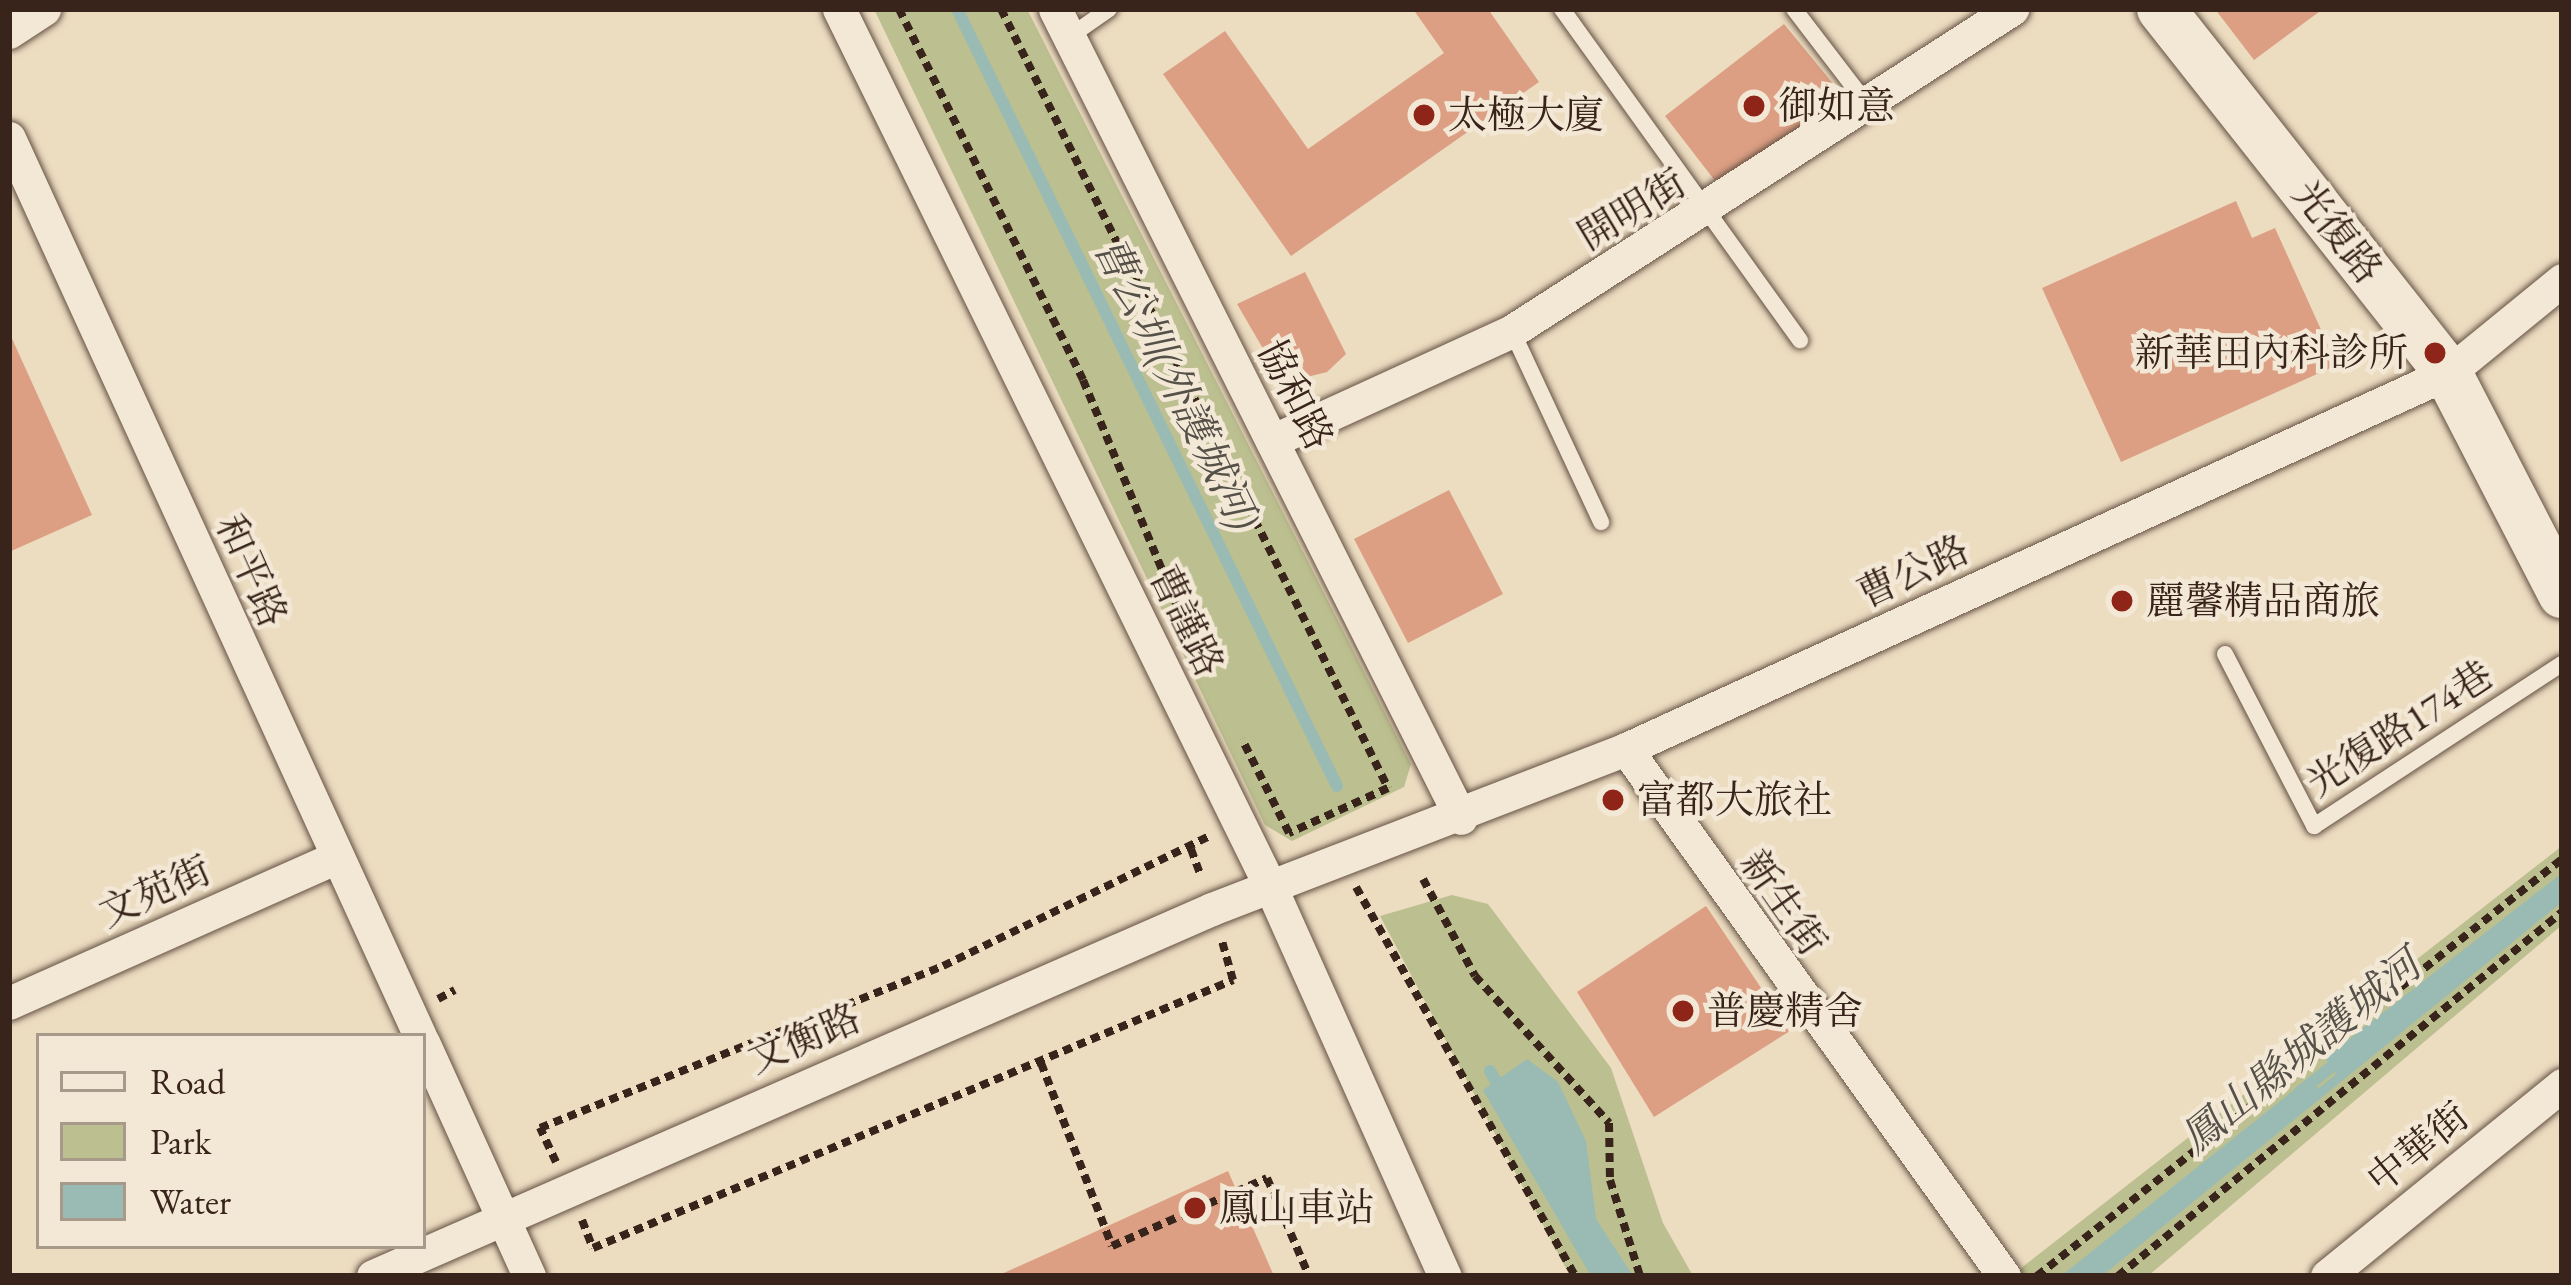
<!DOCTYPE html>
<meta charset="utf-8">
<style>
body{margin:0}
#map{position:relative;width:2571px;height:1285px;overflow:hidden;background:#ecdcc0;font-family:"EB Garamond","Noto Serif TC",serif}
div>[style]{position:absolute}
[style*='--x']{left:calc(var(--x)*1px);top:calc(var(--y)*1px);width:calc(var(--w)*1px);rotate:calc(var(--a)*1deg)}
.green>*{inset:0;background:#bcbf8f}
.water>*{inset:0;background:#99bbb4}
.stream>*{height:12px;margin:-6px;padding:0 6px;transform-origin:6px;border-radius:6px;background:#99bbb4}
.building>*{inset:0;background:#dc9f83}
.path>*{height:8px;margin-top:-4px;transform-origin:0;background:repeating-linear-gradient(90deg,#38241b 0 9px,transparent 0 15px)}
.roads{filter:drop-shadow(0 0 3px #655244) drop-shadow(0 0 3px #655244)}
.lane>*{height:16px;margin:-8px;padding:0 8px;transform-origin:8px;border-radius:8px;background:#f3e8d6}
.street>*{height:33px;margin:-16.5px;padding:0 16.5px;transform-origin:16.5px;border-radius:16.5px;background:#f3e8d6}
.secondary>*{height:48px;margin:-24px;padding:0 24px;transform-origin:24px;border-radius:24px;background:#f3e8d6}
.dots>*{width:33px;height:33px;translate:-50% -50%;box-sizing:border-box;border:6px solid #f3e8d6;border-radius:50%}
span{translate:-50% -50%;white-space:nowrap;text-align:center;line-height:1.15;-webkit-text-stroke:9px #f3e8d6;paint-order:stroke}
.poi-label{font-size:39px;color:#38241b}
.left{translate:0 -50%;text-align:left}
.right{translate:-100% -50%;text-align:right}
.street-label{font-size:39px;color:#38241b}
.water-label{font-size:42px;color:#555149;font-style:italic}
.frame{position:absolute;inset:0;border:12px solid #38241b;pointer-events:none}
.legend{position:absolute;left:36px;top:1033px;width:390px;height:216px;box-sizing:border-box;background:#f3e8d6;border:3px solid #a89a8b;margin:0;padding:15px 21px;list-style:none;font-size:36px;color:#38241b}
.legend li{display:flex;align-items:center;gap:24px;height:60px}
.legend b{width:60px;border:3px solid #a89a8b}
</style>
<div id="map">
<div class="green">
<i style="clip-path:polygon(874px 9px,1027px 9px,1411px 764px,1404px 787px,1292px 841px,1265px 825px)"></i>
<i style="clip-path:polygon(2562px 846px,2562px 925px,2148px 1276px,2011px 1276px)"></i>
<i style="clip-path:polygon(1452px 895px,1488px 904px,1611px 1068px,1663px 1223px,1693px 1276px,1570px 1276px,1380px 916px)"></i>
</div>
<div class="water">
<i style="clip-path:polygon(2562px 873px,2562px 902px,2102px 1276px,2061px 1276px,2304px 1082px,2319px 1088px,2336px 1074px,2325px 1058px)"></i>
<i style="clip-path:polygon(1527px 1059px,1558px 1082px,1586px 1141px,1596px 1219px,1633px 1276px,1591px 1276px,1483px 1090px)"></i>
</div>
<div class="stream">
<i style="--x:957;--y:9;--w:865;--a:63.94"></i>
<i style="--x:1490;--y:1071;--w:28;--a:60"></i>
<i style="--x:2300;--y:1092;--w:51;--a:-38.7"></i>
</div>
<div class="building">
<i style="clip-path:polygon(1413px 9px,1488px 9px,1539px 82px,1291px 256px,1163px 74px,1225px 31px,1308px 149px,1444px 53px)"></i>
<i style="clip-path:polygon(2215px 9px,2323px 9px,2254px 60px)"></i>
<i style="clip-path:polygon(1784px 24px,1844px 97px,1719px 186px,1665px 116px)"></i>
<i style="clip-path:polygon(2236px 201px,2252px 238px,2275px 228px,2337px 365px,2121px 462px,2042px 288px)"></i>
<i style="clip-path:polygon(1305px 272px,1346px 354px,1327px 372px,1283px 383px,1237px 304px)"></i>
<i style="clip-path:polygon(9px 332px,92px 515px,9px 552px)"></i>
<i style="clip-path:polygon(1449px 490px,1503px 594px,1408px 643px,1354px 539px)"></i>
<i style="clip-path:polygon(1706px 906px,1790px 1031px,1654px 1117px,1577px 992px)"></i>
<i style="clip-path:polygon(1228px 1171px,1274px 1276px,997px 1276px,1064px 1246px)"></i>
</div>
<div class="path">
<i style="--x:899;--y:9;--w:414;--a:63.6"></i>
<i style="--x:1083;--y:380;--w:258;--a:67.4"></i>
<i style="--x:1001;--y:9;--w:870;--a:63.58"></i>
<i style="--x:1388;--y:788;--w:109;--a:155.6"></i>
<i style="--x:1289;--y:833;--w:105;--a:-116.6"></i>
<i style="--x:1191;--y:849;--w:29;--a:70"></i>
<i style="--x:1423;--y:879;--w:110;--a:61.8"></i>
<i style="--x:1475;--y:976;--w:199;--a:47.6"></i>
<i style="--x:1609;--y:1123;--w:57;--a:89"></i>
<i style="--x:1610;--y:1180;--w:101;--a:72.6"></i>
<i style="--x:1356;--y:887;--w:446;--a:60.6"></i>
<i style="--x:438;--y:999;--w:19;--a:-28"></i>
<i style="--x:1041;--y:1063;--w:196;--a:68.8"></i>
<i style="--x:1112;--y:1246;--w:169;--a:-23.7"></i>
<i style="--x:1267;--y:1178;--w:107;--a:66.8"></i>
<i style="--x:556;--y:1162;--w:38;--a:-115"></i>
<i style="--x:540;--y:1128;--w:434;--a:-21.9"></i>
<i style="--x:943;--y:966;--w:298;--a:-26"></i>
<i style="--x:582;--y:1220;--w:30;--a:69"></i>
<i style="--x:593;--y:1248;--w:694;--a:-22.72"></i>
<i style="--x:1233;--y:980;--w:41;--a:-105.8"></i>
<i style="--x:2037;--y:1276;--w:670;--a:-38.46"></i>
<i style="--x:2118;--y:1276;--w:574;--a:-39.35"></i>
</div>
<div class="roads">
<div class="lane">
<i style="--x:1562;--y:9;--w:408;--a:54.3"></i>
<i style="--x:1794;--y:9;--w:120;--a:52.5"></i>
<i style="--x:1069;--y:37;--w:49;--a:-35"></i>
<i style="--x:1512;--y:331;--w:211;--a:65"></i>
<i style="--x:2225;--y:654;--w:194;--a:62.6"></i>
<i style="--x:2314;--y:826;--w:296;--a:-33.2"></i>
</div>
<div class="street">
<i style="--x:839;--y:9;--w:982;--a:63.83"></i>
<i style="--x:1272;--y:890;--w:423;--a:65.9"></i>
<i style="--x:1055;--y:9;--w:905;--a:63.35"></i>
<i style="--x:9;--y:32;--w:42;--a:-33.3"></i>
<i style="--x:9;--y:138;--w:988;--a:65.41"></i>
<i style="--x:1272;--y:441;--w:264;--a:-24.6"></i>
<i style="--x:1512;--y:331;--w:595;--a:-32.78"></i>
<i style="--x:1626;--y:749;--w:649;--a:54.35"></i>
<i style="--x:9;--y:1003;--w:357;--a:-24"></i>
<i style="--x:423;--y:1042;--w:257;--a:65.6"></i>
<i style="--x:373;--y:1276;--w:916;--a:-23.63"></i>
<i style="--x:1212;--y:909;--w:444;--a:-21.1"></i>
<i style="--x:1626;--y:749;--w:904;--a:-24.58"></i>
<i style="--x:2448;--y:373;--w:147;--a:-39.2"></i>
<i style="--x:2327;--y:1276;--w:303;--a:-39.1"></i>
</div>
<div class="secondary">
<i style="--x:2161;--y:9;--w:464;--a:51.7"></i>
<i style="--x:2448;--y:373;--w:249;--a:62.7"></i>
</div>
</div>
<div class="dots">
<i style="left:1754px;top:106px;background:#8f2418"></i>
<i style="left:1424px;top:115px;background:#8f2418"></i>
<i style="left:2435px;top:353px;background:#8f2418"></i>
<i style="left:2122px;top:601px;background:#8f2418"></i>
<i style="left:1613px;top:800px;background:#8f2418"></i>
<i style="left:1683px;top:1011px;background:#8f2418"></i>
<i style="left:1195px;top:1208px;background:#8f2418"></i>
</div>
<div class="poi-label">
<span class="left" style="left:1778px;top:106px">御如意</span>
<span class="left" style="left:1448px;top:115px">太極大廈</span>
<span class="right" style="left:2408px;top:353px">新華田內科診所</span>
<span class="left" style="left:2146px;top:601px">麗馨精品商旅</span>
<span class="left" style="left:1637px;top:800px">富都大旅社</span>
<span class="left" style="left:1707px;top:1011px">普慶精舍</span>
<span class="left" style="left:1219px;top:1208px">鳳山車站</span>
</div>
<div class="street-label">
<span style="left:1632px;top:210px;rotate:-31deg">開明街</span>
<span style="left:2337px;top:232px;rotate:52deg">光復路</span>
<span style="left:1295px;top:395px;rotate:63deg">協和路</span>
<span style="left:251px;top:571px;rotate:66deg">和平路</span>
<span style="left:1913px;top:572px;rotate:-25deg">曹公路</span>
<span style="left:1186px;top:621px;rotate:64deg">曹謹路</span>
<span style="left:2400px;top:729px;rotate:-33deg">光復路174巷</span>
<span style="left:155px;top:892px;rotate:-24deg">文苑街</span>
<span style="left:1783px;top:903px;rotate:55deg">新生街</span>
<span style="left:804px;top:1039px;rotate:-23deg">文衡路</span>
<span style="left:2418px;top:1148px;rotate:-39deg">中華街</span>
</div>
<div class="water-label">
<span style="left:1176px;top:383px;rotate:64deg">曹公圳(外護城河)</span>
<span style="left:2301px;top:1052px;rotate:-39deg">鳳山縣城護城河</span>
</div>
<div class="frame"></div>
<ul class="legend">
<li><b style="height:15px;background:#f3e8d6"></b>Road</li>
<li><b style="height:33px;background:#bcbf8f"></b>Park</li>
<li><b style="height:33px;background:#99bbb4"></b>Water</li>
</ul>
</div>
